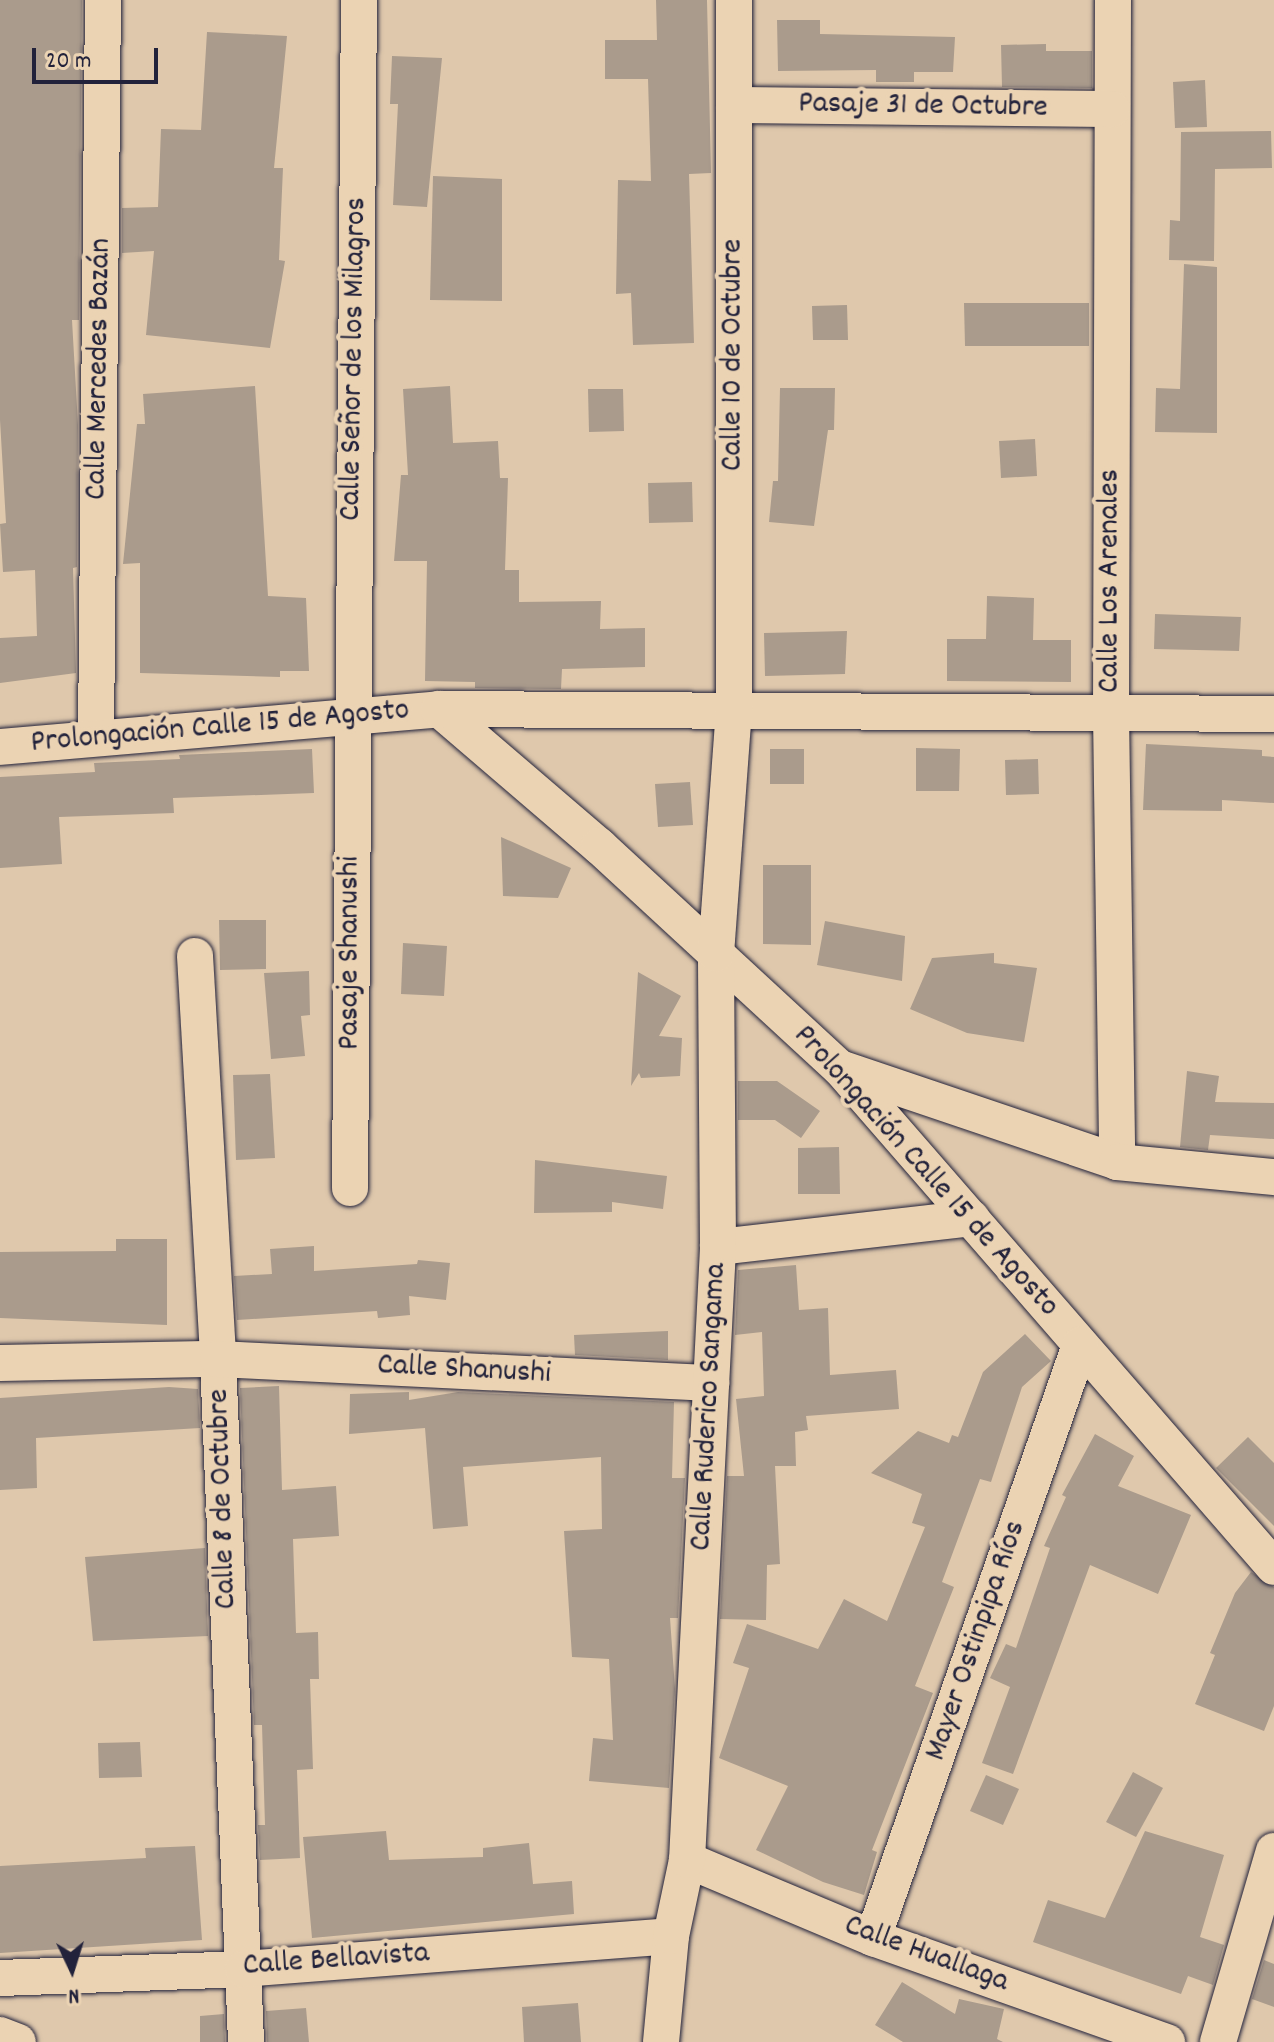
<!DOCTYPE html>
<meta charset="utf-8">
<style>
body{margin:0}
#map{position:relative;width:1274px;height:2042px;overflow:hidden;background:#dfc8ac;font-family:Dekko,sans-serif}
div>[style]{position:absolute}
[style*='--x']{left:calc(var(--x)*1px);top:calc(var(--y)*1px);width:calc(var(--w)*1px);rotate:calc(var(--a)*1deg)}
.building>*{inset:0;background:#aa9b8c}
.roads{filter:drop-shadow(0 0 2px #22223b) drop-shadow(0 0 2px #22223b)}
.street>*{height:36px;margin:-18px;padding:0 18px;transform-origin:18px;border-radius:18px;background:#ebd3b3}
span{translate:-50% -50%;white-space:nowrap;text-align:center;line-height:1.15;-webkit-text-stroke:8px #ebd3b3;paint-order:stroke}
.street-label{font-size:32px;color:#22223b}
.north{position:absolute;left:32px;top:1930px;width:80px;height:80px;-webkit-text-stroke:6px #ebd3b3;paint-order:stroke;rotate:176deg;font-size:22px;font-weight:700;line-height:32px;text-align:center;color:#22223b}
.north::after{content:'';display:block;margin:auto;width:28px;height:36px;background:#22223b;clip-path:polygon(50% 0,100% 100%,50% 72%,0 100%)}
.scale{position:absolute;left:32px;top:48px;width:126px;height:36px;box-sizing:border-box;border:4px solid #22223b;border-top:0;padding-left:10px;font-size:24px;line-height:28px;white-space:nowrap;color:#22223b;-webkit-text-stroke:6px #ebd3b3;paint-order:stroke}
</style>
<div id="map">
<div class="building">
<i style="clip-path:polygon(0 0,82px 0,79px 320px,72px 320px,78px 425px,77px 567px,73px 568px,76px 673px,0 683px,0 638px,37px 636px,35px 570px,3px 572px,0 524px,6px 523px,0 420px)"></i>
<i style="clip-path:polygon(656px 0,707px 0,711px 173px,689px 174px,694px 343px,633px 345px,631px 293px,616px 294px,618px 180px,651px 181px,648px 79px,605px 79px,605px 40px,657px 40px)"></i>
<i style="clip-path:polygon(777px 20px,820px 20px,820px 34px,955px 37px,953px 72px,914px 72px,914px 82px,876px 82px,876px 70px,778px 71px)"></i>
<i style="clip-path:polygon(207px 32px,287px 36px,274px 168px,283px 168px,279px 260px,285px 261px,270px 348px,146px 335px,154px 251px,122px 253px,122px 208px,158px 207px,161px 129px,201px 130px)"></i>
<i style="clip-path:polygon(1046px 44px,1046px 51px,1092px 51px,1092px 88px,1002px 87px,1001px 45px)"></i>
<i style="clip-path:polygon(392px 56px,442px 58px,427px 207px,393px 205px,398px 104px,390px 104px)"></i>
<i style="clip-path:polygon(1205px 80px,1207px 127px,1175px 128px,1173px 82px)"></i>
<i style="clip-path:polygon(1271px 131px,1272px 168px,1215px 169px,1214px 261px,1169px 260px,1170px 220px,1180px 221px,1181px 132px)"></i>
<i style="clip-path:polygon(433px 176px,502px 179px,502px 301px,430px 300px)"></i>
<i style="clip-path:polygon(1184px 264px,1217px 267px,1217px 433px,1155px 432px,1156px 388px,1180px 389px)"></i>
<i style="clip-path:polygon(964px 303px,1089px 303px,1089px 346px,965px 346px)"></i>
<i style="clip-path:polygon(847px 305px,848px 340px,813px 340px,812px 306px)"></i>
<i style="clip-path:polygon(255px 386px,268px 596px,306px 598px,309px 671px,280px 671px,280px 677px,140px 673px,140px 563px,123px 564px,137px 424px,145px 424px,143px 394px)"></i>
<i style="clip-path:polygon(450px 386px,453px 443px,498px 441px,500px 478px,508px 478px,505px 570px,519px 570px,519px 602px,601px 601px,600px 629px,645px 628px,645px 667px,562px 669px,561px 689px,475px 688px,475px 682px,425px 681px,427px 561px,394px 561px,401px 475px,408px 475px,403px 389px)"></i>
<i style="clip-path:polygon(780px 388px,835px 388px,834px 430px,828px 430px,814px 526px,769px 522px,773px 481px,778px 481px)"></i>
<i style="clip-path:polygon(588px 389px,623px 389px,624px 431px,589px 432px)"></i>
<i style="clip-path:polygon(1035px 439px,1037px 476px,1001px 478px,999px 441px)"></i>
<i style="clip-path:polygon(692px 482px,693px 522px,649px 523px,648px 483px)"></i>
<i style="clip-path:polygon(987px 596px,1034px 598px,1033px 640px,1071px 640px,1071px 682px,947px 681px,947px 639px,986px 639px)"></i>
<i style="clip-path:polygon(1155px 614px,1241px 617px,1239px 651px,1154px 649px)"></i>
<i style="clip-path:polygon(847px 631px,845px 674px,765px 676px,764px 633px)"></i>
<i style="clip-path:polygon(1146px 744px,1262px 750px,1262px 756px,1274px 757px,1274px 803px,1222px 800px,1222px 811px,1143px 810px)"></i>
<i style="clip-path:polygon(916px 748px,960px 749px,959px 791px,916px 791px)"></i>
<i style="clip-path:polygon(312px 749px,314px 793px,173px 798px,174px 813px,59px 817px,62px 864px,0 868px,0 777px,95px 772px,94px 763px,180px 759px,179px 755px)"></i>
<i style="clip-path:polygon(770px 749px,804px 749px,804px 784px,770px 784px)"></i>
<i style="clip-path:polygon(1038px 759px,1039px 794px,1006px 795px,1005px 760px)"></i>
<i style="clip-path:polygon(690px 782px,693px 825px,658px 827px,655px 784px)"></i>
<i style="clip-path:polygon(501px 837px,571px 868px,558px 898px,503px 896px)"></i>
<i style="clip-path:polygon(763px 865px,811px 865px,811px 945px,763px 944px)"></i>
<i style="clip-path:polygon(219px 920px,266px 920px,266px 969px,220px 970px)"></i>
<i style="clip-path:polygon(825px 921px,905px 936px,902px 981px,817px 965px)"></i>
<i style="clip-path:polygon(403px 943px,447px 946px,444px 996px,401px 994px)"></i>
<i style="clip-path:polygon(994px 953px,994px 963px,1037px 968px,1024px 1042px,967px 1033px,910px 1009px,932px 958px)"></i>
<i style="clip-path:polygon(309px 971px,310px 1015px,301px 1016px,305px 1056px,271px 1059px,264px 973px)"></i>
<i style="clip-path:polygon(638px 972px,681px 996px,659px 1036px,682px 1038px,680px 1076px,641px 1078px,639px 1073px,631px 1086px)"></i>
<i style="clip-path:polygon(1187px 1071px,1219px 1076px,1215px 1102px,1274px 1103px,1274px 1139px,1210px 1135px,1208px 1150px,1180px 1147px)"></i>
<i style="clip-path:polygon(270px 1074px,275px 1158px,236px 1160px,233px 1075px)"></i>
<i style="clip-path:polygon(738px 1081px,777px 1081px,820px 1111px,801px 1138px,775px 1120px,738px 1120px)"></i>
<i style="clip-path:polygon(839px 1147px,840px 1194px,798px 1194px,798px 1148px)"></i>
<i style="clip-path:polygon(535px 1160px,667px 1176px,663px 1209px,612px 1202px,612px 1212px,534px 1213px)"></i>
<i style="clip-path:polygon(116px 1239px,167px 1239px,167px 1325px,0 1318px,0 1252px,116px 1251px)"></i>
<i style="clip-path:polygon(314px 1246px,314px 1271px,417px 1264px,418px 1260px,450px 1263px,446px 1300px,409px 1296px,410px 1315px,378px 1318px,377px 1311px,237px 1320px,234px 1276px,272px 1274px,270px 1249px)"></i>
<i style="clip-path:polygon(796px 1265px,799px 1310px,828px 1308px,830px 1375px,896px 1370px,899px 1409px,806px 1416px,808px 1430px,795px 1432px,796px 1466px,775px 1466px,780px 1564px,767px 1565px,766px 1620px,720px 1619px,727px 1476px,744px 1476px,736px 1399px,764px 1396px,762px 1332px,735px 1335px,738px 1270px)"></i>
<i style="clip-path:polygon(668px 1331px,668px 1360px,575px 1355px,574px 1335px)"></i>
<i style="clip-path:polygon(1025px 1334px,1051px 1361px,1022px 1387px,991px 1482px,980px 1479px,942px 1582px,954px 1587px,915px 1686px,933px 1693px,872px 1850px,877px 1852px,864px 1895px,823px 1882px,756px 1850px,788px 1786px,719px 1758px,749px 1668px,733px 1663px,747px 1624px,818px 1649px,844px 1599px,887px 1621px,925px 1527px,912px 1523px,922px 1494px,871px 1473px,918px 1431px,949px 1443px,952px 1435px,958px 1437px,983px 1372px)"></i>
<i style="clip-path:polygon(279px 1386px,282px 1490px,336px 1486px,339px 1536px,293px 1539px,296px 1633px,318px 1632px,319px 1679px,310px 1679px,313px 1769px,297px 1770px,300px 1858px,260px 1860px,258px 1825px,265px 1825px,262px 1725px,254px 1725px,240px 1388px)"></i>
<i style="clip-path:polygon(169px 1387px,198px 1389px,200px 1428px,36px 1438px,37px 1488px,0 1490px,0 1398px)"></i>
<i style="clip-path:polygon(409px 1392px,409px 1400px,458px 1392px,674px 1402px,672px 1478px,685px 1478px,678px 1618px,670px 1618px,675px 1689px,669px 1788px,589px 1781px,593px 1738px,613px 1740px,609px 1659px,572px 1657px,564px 1531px,602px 1529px,601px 1457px,463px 1467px,468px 1526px,433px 1529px,425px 1428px,349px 1434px,350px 1394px)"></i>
<i style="clip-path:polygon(1095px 1434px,1134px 1456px,1118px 1486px,1191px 1515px,1158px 1594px,1090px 1565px,1013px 1774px,982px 1763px,1010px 1687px,990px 1678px,1006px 1644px,1016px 1648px,1050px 1548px,1044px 1546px,1066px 1497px,1062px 1495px)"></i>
<i style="clip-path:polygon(1248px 1437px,1274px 1463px,1274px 1526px,1216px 1468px)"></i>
<i style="clip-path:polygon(205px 1548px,208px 1636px,93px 1641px,85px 1557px)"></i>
<i style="clip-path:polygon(1251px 1572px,1274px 1587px,1274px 1706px,1264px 1731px,1195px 1704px,1215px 1655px,1210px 1653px,1235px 1593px)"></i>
<i style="clip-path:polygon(140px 1742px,142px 1777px,99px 1778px,98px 1743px)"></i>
<i style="clip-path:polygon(1133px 1772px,1163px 1788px,1136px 1837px,1106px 1822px)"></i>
<i style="clip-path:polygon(986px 1775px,1019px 1789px,1003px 1825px,970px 1811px)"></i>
<i style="clip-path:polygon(386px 1831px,389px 1860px,483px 1857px,483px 1848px,529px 1843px,533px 1884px,572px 1881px,574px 1914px,312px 1938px,303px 1837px)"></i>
<i style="clip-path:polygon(1145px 1831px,1224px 1855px,1200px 1937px,1224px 1945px,1213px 1985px,1188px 1976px,1181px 1994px,1033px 1942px,1048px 1900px,1105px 1918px)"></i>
<i style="clip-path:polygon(195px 1846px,202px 1940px,0 1953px,0 1866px,146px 1858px,145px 1848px)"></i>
<i style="clip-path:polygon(1264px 1960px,1274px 1964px,1274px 2007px,1252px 1999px)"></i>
<i style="clip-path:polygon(902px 1982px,955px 2014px,959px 1999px,1004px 2009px,997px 2039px,1003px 2042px,903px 2042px,875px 2025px)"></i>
<i style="clip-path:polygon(578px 2003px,581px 2042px,524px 2042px,522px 2007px)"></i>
<i style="clip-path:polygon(306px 2008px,309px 2042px,267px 2042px,266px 2011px)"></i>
<i style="clip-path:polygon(224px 2014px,225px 2042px,200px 2042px,200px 2016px)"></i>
</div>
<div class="roads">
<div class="street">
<i style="--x:1113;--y:0;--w:713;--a:90.16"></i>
<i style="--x:1111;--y:713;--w:449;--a:89.2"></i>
<i style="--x:734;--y:105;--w:378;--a:0.6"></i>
<i style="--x:439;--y:709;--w:211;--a:40.6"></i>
<i style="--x:599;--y:846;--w:328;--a:42.7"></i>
<i style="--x:840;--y:1068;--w:661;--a:48.99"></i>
<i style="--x:96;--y:737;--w:737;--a:-89.46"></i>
<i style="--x:0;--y:747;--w:441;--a:-4.9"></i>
<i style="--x:439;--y:709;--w:835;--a:0.34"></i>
<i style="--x:195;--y:956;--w:404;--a:86.7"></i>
<i style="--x:218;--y:1359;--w:684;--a:87.65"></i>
<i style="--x:840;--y:1068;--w:293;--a:18.7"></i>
<i style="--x:1117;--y:1162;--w:158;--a:5.5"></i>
<i style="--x:350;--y:1188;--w:1188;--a:-89.57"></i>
<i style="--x:718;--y:1247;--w:255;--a:-6.5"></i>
<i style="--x:0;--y:1363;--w:218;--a:-1.1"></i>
<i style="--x:218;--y:1359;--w:494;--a:2.8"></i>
<i style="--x:687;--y:1860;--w:202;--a:22.8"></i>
<i style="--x:873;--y:1938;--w:312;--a:19.5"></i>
<i style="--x:873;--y:1938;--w:628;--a:-70.76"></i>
<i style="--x:0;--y:1978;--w:243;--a:-2.1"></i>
<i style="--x:243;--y:1969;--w:429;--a:-4.4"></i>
<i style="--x:0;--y:2035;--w:19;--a:21"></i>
<i style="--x:661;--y:2042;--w:106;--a:-84.6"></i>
<i style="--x:671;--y:1936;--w:78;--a:-78.1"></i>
<i style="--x:687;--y:1860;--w:614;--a:-87.1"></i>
<i style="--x:718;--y:1247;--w:293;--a:-90.4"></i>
<i style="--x:716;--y:954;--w:244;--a:-85.8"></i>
<i style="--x:734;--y:711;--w:711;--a:-90"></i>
<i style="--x:1218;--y:2042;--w:199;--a:-73.7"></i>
</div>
</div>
<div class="street-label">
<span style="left:923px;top:107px;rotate:1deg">Pasaje 31 de Octubre</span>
<span style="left:734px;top:355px;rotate:-90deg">Calle 10 de Octubre</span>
<span style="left:355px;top:359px;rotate:-89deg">Calle Señor de los Milagros</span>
<span style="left:100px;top:369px;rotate:-89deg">Calle Mercedes Bazán</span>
<span style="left:1111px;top:581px;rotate:-90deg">Calle Los Arenales</span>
<span style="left:220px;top:728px;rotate:-5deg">Prolongación Calle 15 de Agosto</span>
<span style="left:351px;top:953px;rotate:-90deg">Pasaje Shanushi</span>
<span style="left:925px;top:1172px;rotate:48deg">Prolongación Calle 15 de Agosto</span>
<span style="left:464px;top:1371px;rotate:3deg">Calle Shanushi</span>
<span style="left:710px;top:1407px;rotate:-87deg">Calle Ruderico Sangama</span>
<span style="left:224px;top:1499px;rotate:-92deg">Calle 8 de Octubre</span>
<span style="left:977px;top:1641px;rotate:-71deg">Mayer Ostinpipa Ríos</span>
<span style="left:926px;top:1955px;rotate:20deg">Calle Huallaga</span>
<span style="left:336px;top:1961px;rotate:-4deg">Calle Bellavista</span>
</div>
<div class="north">N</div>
<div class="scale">20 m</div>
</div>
